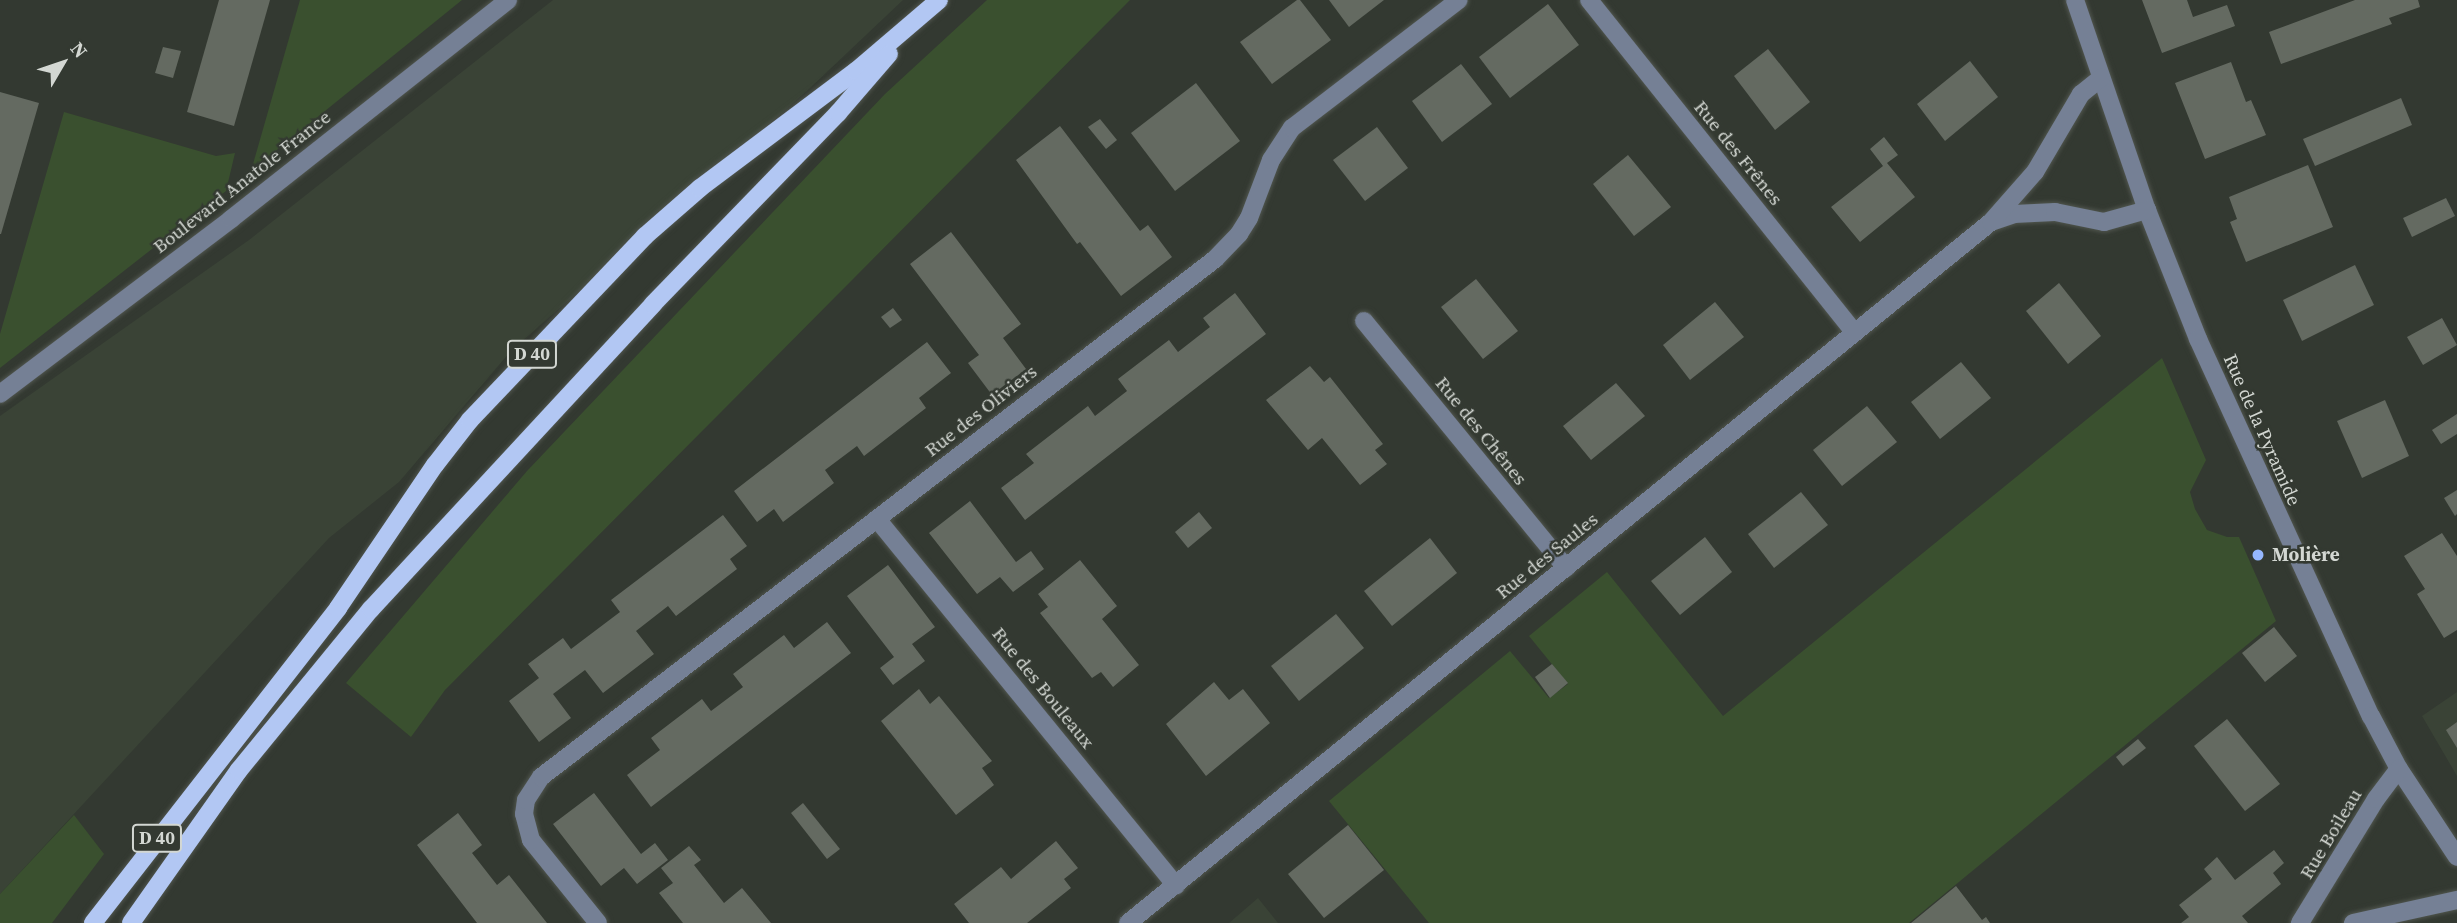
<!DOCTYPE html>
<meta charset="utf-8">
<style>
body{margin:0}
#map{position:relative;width:2457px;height:923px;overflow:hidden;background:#333931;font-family:"Source Serif 4",serif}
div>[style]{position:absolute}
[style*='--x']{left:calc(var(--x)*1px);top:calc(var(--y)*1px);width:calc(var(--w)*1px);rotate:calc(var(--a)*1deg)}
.built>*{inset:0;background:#3a4336}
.green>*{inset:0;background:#3a502f}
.building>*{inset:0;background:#646a61}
.roads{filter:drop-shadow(0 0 2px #50554e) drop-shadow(0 0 2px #50554e)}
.minor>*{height:18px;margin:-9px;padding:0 9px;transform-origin:9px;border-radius:9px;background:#758095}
.major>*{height:18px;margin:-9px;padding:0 9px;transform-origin:9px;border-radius:9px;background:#b2c7f3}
.dots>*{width:19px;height:19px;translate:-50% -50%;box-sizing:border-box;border:4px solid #333931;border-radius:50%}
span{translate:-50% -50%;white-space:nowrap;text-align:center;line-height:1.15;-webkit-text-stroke:5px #333931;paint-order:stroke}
.shield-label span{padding:2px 5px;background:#333931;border:2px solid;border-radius:5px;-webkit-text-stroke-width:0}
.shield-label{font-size:18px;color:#d3d7d2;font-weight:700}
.street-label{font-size:19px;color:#d3d7d2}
.poi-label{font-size:19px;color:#d3d7d2;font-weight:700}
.left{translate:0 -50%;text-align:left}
.north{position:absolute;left:28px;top:28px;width:70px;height:70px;-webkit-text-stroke:5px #333931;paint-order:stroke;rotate:51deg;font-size:19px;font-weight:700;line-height:28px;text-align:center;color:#d3d7d2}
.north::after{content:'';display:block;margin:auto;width:24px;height:32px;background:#d3d7d2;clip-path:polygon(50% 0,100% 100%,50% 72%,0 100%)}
</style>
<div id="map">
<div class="built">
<i style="clip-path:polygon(553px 0,903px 0,809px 89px,512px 350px,399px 482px,329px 538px,0 894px,0 416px,249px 240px)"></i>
<i style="clip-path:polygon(2457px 692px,2457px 776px,2422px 716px)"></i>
<i style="clip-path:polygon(1258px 898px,1278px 923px,1229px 923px)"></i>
</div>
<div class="green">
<i style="clip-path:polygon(300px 0,462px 0,251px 171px)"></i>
<i style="clip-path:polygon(987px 0,1130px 0,445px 690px,411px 737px,346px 683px,527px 471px,885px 94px)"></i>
<i style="clip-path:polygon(64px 112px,216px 156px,235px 153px,226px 191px,0 368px,0 334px)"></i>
<i style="clip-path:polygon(2162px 358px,2206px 460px,2190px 492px,2195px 509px,2207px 530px,2227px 537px,2239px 537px,2276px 621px,1909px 923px,1429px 923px,1329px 801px,1510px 651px,1549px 698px,1568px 684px,1529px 636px,1607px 572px,1723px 716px)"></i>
<i style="clip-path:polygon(74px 815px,104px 854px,52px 923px,0 923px,0 894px)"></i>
</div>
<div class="building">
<i style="clip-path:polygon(219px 0,270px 0,234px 126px,187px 112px)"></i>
<i style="clip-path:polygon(1297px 0,1300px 0,1331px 40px,1272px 84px,1240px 42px)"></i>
<i style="clip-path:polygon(1329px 0,1384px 0,1349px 27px)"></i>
<i style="clip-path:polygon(2142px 0,2187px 0,2193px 17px,2227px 5px,2235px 26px,2162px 53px)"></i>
<i style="clip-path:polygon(2355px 0,2418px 0,2420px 7px,2389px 18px,2392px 24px,2281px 64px,2269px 32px)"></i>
<i style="clip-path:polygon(1548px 4px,1579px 45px,1510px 98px,1479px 57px)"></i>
<i style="clip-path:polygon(163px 47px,181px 51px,173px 78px,155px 73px)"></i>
<i style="clip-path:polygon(1768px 49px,1810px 102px,1775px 130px,1734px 76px)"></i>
<i style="clip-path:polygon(1970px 61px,1998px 97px,1945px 141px,1917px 104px)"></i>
<i style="clip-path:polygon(2231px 62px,2246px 102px,2251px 100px,2266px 135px,2205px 159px,2175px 83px)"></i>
<i style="clip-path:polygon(1461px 64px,1492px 104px,1442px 142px,1412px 101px)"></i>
<i style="clip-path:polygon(1196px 83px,1240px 141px,1175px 191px,1131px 133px)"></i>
<i style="clip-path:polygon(0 92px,39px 103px,1px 234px,0 234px)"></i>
<i style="clip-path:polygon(2401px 98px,2412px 125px,2315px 166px,2303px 139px)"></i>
<i style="clip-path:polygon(1100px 119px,1117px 140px,1106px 149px,1088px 127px)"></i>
<i style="clip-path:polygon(1060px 126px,1140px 231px,1148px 225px,1172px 257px,1121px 296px,1080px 242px,1077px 244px,1016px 160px)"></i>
<i style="clip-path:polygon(1377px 127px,1408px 168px,1365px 201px,1333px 160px)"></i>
<i style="clip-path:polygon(1884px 137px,1898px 155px,1887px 163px,1915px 197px,1860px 242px,1831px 207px,1883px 166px,1870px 149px)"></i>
<i style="clip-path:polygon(1628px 155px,1671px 207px,1634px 236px,1593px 184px)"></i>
<i style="clip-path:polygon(2308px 165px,2333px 227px,2246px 262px,2230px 222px,2237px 219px,2229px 197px)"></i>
<i style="clip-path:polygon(2446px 198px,2455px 216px,2412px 237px,2403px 218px)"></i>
<i style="clip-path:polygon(951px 232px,1021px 324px,1003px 338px,1026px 369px,992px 395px,968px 363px,979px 355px,910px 264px)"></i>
<i style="clip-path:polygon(2355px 265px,2374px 305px,2302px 341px,2283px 300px)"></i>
<i style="clip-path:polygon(1476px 279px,1518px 331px,1483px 359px,1441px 307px)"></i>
<i style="clip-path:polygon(2059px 283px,2101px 336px,2068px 364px,2026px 311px)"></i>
<i style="clip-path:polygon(1235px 293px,1266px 334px,1025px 520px,1001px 488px,1034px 463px,1026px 454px,1088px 406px,1095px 416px,1127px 391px,1118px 379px,1169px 340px,1178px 352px,1210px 327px,1203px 318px)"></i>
<i style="clip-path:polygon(1715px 302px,1744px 337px,1690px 380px,1663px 345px)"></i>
<i style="clip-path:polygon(893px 308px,902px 320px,890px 328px,881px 317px)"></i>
<i style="clip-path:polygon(2442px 318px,2457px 345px,2423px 365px,2407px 337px)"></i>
<i style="clip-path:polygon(927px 342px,951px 373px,919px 398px,926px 408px,864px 456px,857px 446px,825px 470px,834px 483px,783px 522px,774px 509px,757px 522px,734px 491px)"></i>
<i style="clip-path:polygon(1961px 362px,1991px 398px,1940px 439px,1911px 402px)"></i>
<i style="clip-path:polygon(1310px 366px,1324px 382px,1330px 377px,1383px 444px,1375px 450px,1387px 464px,1360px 485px,1322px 438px,1308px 450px,1266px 400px)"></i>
<i style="clip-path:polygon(1616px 383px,1645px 416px,1591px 460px,1563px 426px)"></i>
<i style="clip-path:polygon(2385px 400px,2409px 456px,2362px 478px,2337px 421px)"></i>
<i style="clip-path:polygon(1867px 406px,1897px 442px,1842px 486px,1813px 450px)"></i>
<i style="clip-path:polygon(2457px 414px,2457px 434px,2441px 444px,2432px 430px)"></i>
<i style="clip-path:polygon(2457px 490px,2457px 514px,2455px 516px,2444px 498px)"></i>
<i style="clip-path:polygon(1801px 492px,1828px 525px,1774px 568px,1748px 534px)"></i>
<i style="clip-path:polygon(970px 501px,1016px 562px,1031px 551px,1044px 569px,1013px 592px,1000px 577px,977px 594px,929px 533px)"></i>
<i style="clip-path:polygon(1199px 512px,1212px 528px,1188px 548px,1175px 532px)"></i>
<i style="clip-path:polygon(723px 515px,747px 546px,730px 559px,737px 569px,676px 616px,668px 606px,636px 631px,654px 654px,603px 693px,585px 670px,553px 694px,571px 718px,539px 742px,509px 701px,539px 678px,528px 664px,563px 638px,571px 649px,620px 612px,611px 600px)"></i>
<i style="clip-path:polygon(2442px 533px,2457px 556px,2457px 630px,2444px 638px,2417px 594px,2425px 589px,2404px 556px)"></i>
<i style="clip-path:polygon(1705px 537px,1732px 572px,1680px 615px,1651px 581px)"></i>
<i style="clip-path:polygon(1430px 538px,1457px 573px,1392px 626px,1364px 591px)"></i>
<i style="clip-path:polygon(1080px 560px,1117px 606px,1102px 619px,1139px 665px,1113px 687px,1101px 672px,1092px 678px,1040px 613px,1048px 607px,1038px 594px)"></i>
<i style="clip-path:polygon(888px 565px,935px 627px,912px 644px,925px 661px,893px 685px,880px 668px,894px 657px,847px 596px)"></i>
<i style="clip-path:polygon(1336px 614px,1364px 648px,1299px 701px,1271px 666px)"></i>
<i style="clip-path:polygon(827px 622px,851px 653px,651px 807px,627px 775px,660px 750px,651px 738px,702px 699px,711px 711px,743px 687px,733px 674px,784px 635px,794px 648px)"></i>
<i style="clip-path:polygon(2274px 627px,2297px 656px,2265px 682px,2242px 653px)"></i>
<i style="clip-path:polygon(1552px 664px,1568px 683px,1550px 698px,1535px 677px)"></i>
<i style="clip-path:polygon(1214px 682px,1229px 700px,1243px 689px,1270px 723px,1206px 776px,1166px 724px)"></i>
<i style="clip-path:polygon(919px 689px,930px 704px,939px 696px,992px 761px,982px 768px,994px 785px,956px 815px,881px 721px)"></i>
<i style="clip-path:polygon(2227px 719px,2280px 784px,2245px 811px,2194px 746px)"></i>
<i style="clip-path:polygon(2457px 722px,2457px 748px,2446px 730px)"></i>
<i style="clip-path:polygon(2138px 739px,2146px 748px,2123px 766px,2116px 757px)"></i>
<i style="clip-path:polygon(594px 793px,641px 854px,655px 843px,668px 860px,637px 884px,624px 868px,601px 886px,553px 824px)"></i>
<i style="clip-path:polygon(803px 803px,840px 849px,827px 859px,791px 813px)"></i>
<i style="clip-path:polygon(458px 813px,482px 845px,472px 853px,497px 885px,509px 875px,547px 923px,477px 923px,417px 845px)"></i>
<i style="clip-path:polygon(1348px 825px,1384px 870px,1324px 918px,1288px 874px)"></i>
<i style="clip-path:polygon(1056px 841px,1078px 868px,1064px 879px,1071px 888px,1027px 923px,969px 923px,954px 904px,1001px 867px,1011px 879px)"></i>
<i style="clip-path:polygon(689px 846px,701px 860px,694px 865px,724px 903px,742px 888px,771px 923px,683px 923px,659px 893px,673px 883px,661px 868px)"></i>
<i style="clip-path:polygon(2274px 850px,2284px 863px,2273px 873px,2281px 884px,2242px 916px,2248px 923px,2181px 923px,2189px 917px,2179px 905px,2212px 879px,2204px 869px,2217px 857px,2235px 880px)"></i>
<i style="clip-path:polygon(1956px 886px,1982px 920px,1986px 917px,1990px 923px,1911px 923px)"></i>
</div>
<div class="roads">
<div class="minor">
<i style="--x:1589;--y:0;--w:425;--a:51.4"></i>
<i style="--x:2075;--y:0;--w:222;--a:71.1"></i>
<i style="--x:2147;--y:210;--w:139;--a:68.4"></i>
<i style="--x:2198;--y:339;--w:415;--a:65.4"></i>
<i style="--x:2371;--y:716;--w:60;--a:62.2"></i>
<i style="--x:2399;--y:769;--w:105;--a:56.6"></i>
<i style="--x:1994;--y:221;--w:21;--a:-19"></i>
<i style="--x:2014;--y:214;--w:41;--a:-2.8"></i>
<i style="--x:2055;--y:212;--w:50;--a:11.5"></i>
<i style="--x:2104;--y:222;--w:45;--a:-15.6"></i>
<i style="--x:1364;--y:321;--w:319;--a:50.7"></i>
<i style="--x:0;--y:394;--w:290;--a:-37.1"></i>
<i style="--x:231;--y:219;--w:353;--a:-38.3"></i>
<i style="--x:877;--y:519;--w:473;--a:50.8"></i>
<i style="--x:598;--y:923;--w:107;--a:-128.9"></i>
<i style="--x:531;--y:840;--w:27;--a:-105"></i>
<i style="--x:524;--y:814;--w:14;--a:-82"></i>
<i style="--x:526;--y:800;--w:27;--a:-57"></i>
<i style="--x:541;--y:777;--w:850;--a:-37.54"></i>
<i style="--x:1215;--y:259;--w:35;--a:-46"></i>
<i style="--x:1239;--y:234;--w:19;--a:-58"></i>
<i style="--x:1249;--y:218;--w:62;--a:-69.2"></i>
<i style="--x:1271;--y:160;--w:38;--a:-57"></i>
<i style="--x:1292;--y:128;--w:210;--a:-37.5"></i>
<i style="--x:1128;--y:923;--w:1112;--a:-39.09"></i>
<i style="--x:1991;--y:222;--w:67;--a:-48.7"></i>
<i style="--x:2035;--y:172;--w:91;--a:-59.5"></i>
<i style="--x:2081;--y:94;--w:26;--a:-39"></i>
<i style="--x:2300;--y:923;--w:145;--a:-58.5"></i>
<i style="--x:2376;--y:799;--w:38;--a:-53"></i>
<i style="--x:2353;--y:923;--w:107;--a:-12.5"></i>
</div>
<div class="major">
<i style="--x:93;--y:923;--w:399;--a:-52.1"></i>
<i style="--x:338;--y:608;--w:173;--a:-55.9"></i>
<i style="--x:435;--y:465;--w:57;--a:-52.1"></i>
<i style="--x:470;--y:420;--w:254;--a:-46.4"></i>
<i style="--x:645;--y:236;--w:73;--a:-41.1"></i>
<i style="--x:700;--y:188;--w:195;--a:-36.9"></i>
<i style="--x:856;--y:71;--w:109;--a:-40.5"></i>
<i style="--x:131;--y:923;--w:187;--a:-54.8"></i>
<i style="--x:239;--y:770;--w:208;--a:-50.7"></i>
<i style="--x:371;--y:609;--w:415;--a:-47.2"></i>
<i style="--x:653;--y:304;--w:266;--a:-45.9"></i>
<i style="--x:838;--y:113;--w:78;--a:-49.2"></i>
</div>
</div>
<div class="dots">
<i style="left:2258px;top:555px;background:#95b7fd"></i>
</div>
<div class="shield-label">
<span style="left:532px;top:354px">D 40</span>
<span style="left:157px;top:838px">D 40</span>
</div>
<div class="street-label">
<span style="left:1738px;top:153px;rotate:51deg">Rue des Frênes</span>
<span style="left:242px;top:182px;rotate:-38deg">Boulevard Anatole France</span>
<span style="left:981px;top:411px;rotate:-38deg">Rue des Oliviers</span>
<span style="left:2262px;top:430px;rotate:66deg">Rue de la Pyramide</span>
<span style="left:1481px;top:431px;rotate:51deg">Rue des Chênes</span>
<span style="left:1547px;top:556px;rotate:-39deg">Rue des Saules</span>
<span style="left:1043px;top:688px;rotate:51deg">Rue des Bouleaux</span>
<span style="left:2331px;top:834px;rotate:-59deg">Rue Boileau</span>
</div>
<div class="poi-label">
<span class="left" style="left:2272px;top:555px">Molière</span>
</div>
<div class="north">N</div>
</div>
